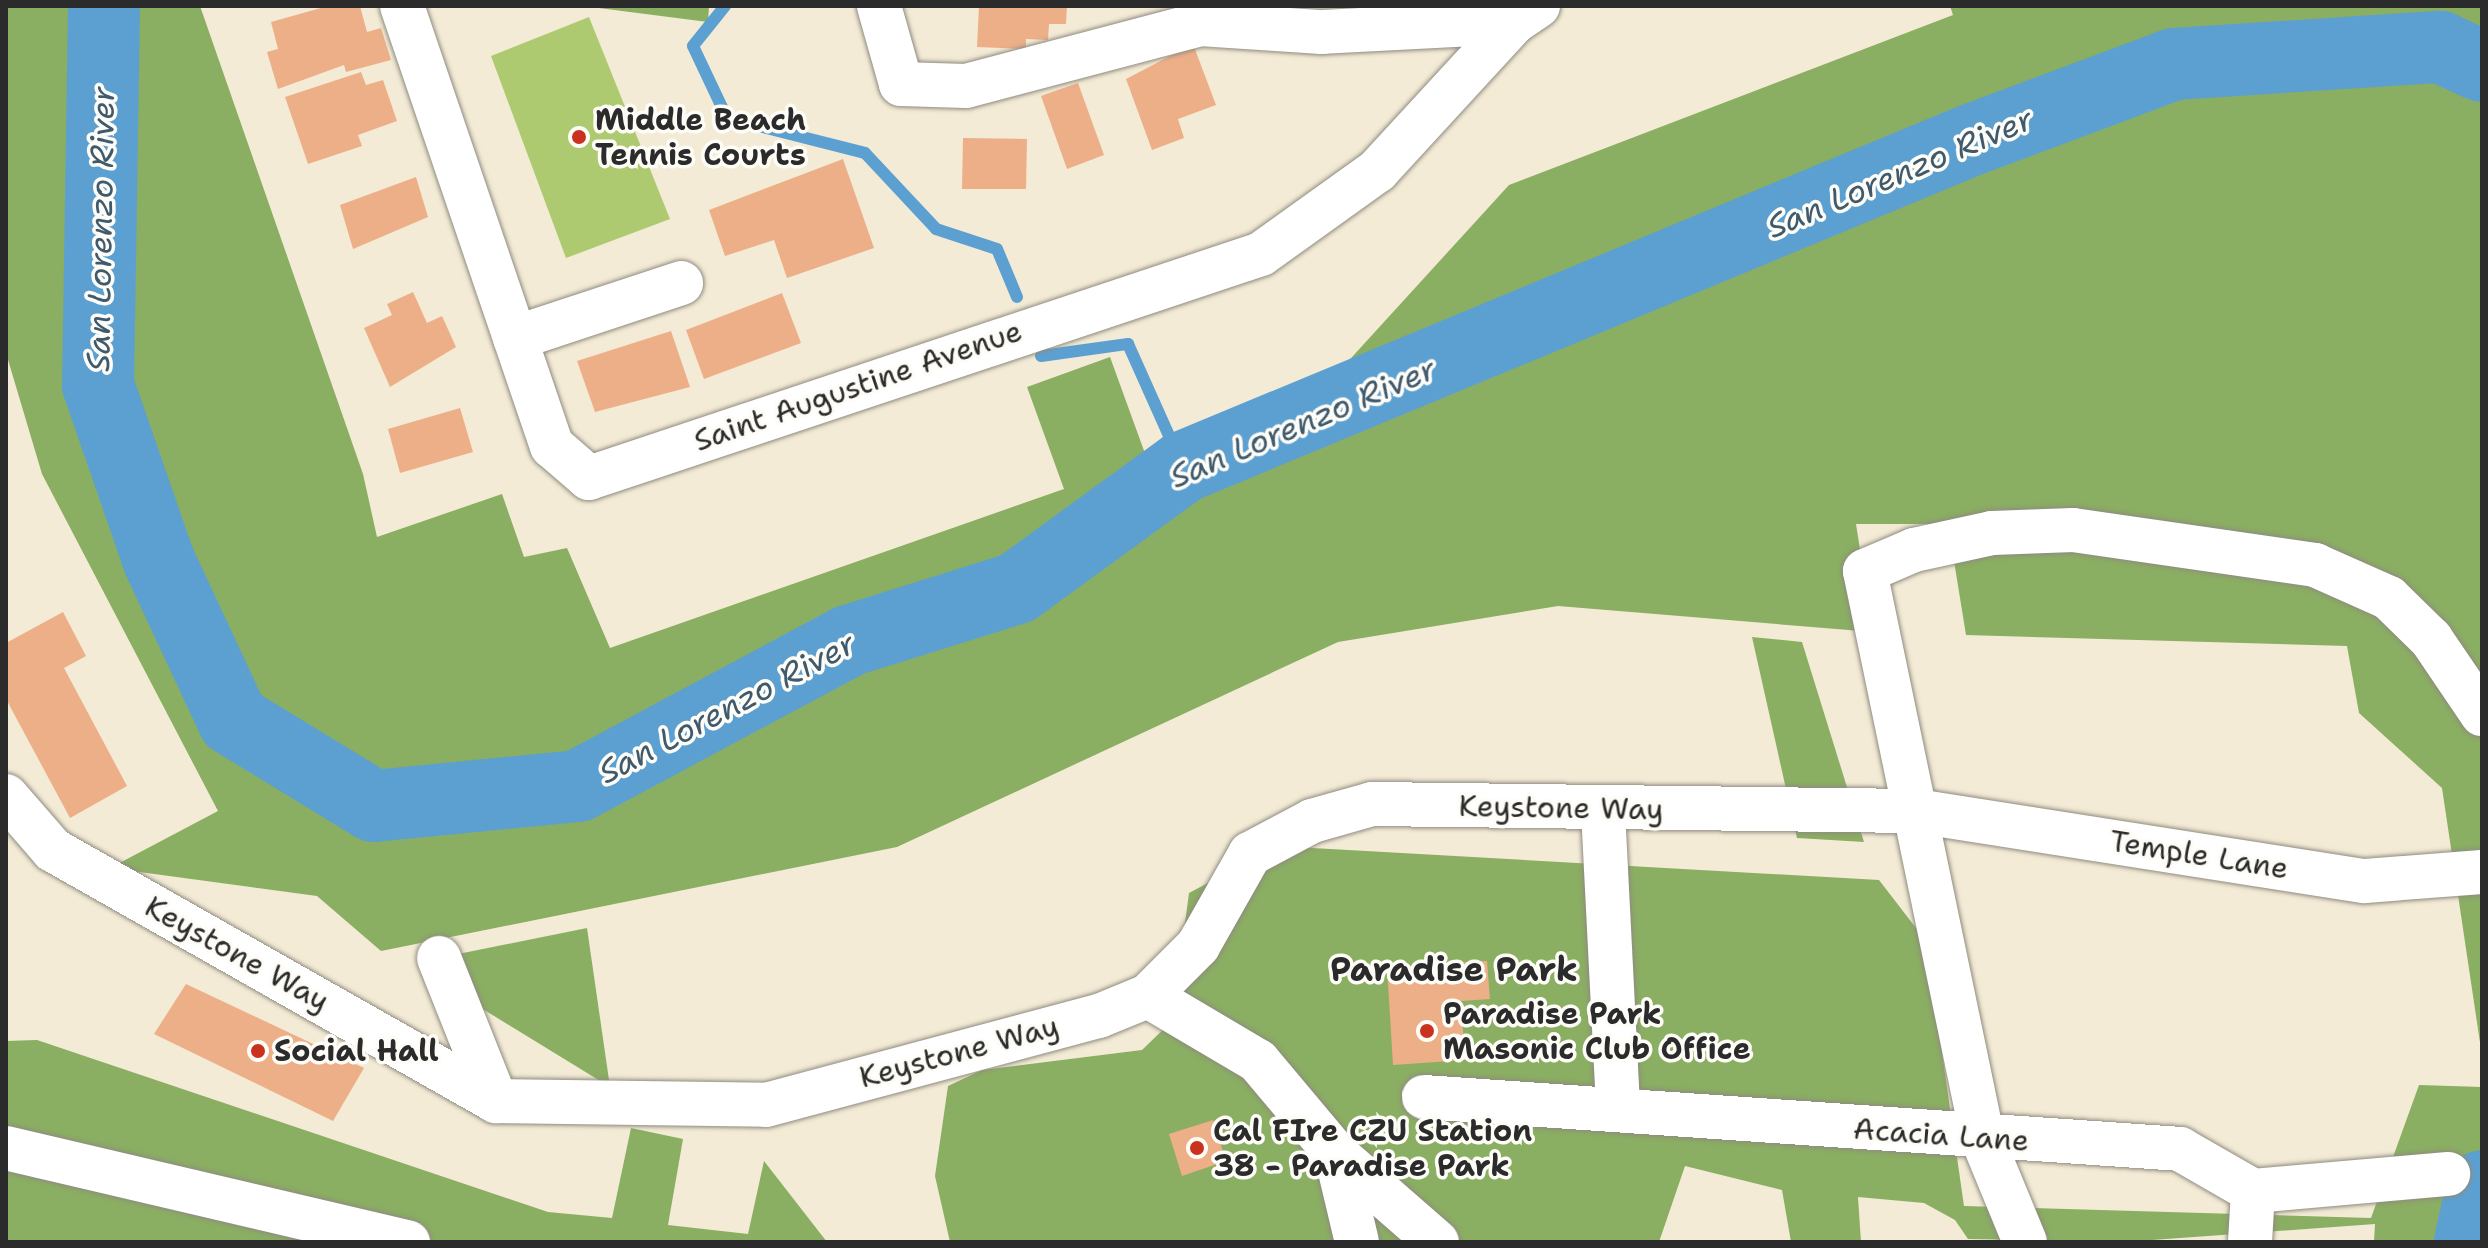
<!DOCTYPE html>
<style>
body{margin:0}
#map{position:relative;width:2488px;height:1248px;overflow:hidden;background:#f3ebd5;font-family:"Shantell Sans",sans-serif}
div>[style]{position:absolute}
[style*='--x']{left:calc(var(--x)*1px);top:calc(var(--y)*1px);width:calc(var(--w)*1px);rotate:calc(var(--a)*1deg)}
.green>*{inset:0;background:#aeca70}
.forest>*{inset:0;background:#8aae62}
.stream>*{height:12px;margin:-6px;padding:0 6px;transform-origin:6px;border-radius:6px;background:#5ca0d1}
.river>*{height:72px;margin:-36px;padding:0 36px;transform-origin:36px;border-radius:36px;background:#5ca0d1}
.building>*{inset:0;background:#edaf88}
.roads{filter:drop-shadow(0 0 2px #8f8b80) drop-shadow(0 0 2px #8f8b80)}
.minor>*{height:44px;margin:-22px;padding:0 22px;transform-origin:22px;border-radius:22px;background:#fff}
.dots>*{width:22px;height:22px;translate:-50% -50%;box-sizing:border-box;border:4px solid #fdfcf7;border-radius:50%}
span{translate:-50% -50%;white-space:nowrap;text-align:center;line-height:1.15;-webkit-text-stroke:7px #fdfcf7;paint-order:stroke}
.poi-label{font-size:30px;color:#2b2b2b;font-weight:700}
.left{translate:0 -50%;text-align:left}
.street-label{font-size:30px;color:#2b2b2b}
.water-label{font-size:32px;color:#3f5a6d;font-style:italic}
.quarter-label{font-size:34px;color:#2b2b2b;font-weight:700}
.frame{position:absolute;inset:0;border:8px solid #2b2b2b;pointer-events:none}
</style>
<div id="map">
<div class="green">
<i style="clip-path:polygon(589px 17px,670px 219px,566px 258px,491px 56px)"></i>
</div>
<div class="forest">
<i style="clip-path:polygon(6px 6px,200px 6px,363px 474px,377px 537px,502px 494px,524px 557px,567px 548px,610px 648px,1064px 489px,1027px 387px,1110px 357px,1147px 459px,1311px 402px,1509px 185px,1953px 15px,1950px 6px,2482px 6px,2482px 1056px,2442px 788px,2359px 713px,2347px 646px,1966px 635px,1948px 524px,1856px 524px,1873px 632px,1558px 606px,1338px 642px,897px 847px,381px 951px,317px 896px,110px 868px,218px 811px,42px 474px,6px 353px)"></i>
<i style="clip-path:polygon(583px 6px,709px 6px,708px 22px)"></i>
<i style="clip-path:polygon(1752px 637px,1802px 642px,1864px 842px,1797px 838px)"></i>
<i style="clip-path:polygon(1277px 846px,1879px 880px,1926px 941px,1964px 1206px,2371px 1218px,2419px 1085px,2482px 1087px,2482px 1242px,2374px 1242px,2375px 1224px,2124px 1242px,1968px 1239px,1955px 1220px,1924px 1203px,1858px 1197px,1861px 1242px,1791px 1242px,1782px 1190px,1685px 1166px,1659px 1242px,950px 1242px,935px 1176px,948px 1086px,982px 1070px,1142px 1050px,1172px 1021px,1189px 893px)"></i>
<i style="clip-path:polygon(587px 928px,610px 1087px,455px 992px,458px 954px)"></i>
<i style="clip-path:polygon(37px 1040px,548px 1212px,612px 1218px,631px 1128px,683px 1139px,668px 1225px,748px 1234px,764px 1161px,827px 1242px,6px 1242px,6px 1041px)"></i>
</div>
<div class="stream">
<i style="--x:725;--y:6;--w:51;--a:128.7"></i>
<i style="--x:693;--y:46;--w:80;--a:64.7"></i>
<i style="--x:727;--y:118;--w:142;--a:14.2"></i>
<i style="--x:865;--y:153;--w:104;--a:46.9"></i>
<i style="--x:936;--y:229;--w:64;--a:18.2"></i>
<i style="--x:997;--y:249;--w:52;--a:67.4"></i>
<i style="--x:1041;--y:356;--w:88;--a:-7.9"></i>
<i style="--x:1128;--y:344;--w:135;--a:65.9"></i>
</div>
<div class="river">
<i style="--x:104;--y:6;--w:379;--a:90.9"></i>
<i style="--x:98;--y:385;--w:186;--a:70.9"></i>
<i style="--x:159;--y:561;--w:175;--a:65"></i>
<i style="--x:233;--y:720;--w:165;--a:31.4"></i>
<i style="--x:374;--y:806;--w:205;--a:-5.6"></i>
<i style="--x:578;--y:786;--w:306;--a:-28.2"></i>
<i style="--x:848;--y:641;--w:177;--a:-17.4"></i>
<i style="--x:1017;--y:588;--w:205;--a:-36.1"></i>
<i style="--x:1183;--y:467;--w:853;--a:-22.54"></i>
<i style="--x:1971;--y:140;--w:217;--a:-20.5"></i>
<i style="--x:2174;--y:64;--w:267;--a:-3.7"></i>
<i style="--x:2440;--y:47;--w:46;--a:24.3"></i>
<i style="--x:2470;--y:1242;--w:57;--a:-77.9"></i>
</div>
<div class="building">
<i style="clip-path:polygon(328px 6px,360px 6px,367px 32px,381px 28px,391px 60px,346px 72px,344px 65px,278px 89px,267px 52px,278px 49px,271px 22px)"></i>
<i style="clip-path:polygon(979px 6px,1067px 6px,1066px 24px,1049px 24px,1048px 40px,1026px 39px,1026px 49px,977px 47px)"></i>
<i style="clip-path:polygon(1193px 44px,1216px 105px,1178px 119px,1184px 138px,1152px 150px,1126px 79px)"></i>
<i style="clip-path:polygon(361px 72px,366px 85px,383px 80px,397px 121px,358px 135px,362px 146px,308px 164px,285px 97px)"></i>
<i style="clip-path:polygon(1078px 83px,1104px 155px,1067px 169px,1041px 96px)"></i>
<i style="clip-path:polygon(963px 138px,1027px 139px,1026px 189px,962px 189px)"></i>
<i style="clip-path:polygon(843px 159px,874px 248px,787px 278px,774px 240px,725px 256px,709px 210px)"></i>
<i style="clip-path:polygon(416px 177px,428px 217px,353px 249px,340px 205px)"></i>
<i style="clip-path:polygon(413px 292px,427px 323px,442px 316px,456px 347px,390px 387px,364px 328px,392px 315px,387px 304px)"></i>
<i style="clip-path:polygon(782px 293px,801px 343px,704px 379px,686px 330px)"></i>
<i style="clip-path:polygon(671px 331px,690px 387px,595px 412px,577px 361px)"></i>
<i style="clip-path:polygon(460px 408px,473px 452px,400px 473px,388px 429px)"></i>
<i style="clip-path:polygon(63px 612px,86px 656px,64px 668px,127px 786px,70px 818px,6px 699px,6px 643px)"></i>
<i style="clip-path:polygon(1487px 961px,1490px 999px,1461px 1001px,1465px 1060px,1393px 1065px,1387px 967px)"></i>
<i style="clip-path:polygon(186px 984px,364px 1068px,333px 1121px,154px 1034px)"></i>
<i style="clip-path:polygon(1213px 1120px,1226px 1161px,1182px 1176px,1169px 1134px)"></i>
</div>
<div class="roads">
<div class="minor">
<i style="--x:402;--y:6;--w:465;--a:71.2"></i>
<i style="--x:552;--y:446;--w:49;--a:40.9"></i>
<i style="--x:589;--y:478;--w:708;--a:-18.43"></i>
<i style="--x:1261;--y:254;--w:143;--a:-35.6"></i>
<i style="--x:1377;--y:171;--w:202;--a:-47.4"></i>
<i style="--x:1514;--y:22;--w:29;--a:-34"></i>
<i style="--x:879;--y:6;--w:81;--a:74.2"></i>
<i style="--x:901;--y:84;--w:65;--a:1.8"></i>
<i style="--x:966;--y:86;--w:242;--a:-14.8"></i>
<i style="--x:1200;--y:24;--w:122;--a:3.8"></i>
<i style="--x:1322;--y:32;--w:192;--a:-3"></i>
<i style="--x:515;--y:338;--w:175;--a:-18.3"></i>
<i style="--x:6;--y:796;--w:72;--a:49"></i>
<i style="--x:53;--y:850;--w:509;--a:29.54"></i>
<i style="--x:496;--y:1101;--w:270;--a:0.8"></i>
<i style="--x:766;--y:1105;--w:345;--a:-15"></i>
<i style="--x:1099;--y:1016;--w:53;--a:-22.2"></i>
<i style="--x:1148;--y:996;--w:71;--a:-45"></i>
<i style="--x:1198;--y:946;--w:106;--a:-60.5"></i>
<i style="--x:1250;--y:854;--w:70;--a:-28"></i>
<i style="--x:1312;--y:821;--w:62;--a:-15.8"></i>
<i style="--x:1372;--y:804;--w:544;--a:0.74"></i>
<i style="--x:1916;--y:811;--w:454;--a:8.9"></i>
<i style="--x:2365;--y:881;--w:117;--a:-4.4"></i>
<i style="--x:1603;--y:810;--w:298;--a:87.1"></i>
<i style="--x:439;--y:958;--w:154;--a:68.3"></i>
<i style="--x:1148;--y:996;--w:128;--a:30.6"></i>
<i style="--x:1258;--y:1061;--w:121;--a:50"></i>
<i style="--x:1336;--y:1154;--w:90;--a:76.6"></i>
<i style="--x:1424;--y:1097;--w:758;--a:3.93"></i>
<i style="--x:2180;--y:1149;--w:84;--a:29.9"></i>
<i style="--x:2253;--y:1191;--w:196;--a:-5"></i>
<i style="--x:6;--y:1148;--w:413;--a:13.2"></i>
<i style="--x:1336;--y:1154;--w:134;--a:41.1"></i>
<i style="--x:2025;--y:1242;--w:110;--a:-112.4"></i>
<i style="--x:1983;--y:1140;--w:581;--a:-101.72"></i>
<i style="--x:1865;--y:571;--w:53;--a:-23.2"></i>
<i style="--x:1914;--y:550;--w:80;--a:-12.3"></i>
<i style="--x:1992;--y:533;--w:81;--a:-2.1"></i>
<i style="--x:2073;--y:530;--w:245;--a:8.2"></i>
<i style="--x:2315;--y:565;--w:81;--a:24"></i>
<i style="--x:2389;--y:598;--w:59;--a:44.3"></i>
<i style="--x:2431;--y:639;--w:91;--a:55.8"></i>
<i style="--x:2250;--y:1242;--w:51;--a:-86.6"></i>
</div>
</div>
<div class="dots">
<i style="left:579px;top:137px;background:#c8321e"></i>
<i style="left:1427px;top:1031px;background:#c8321e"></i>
<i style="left:258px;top:1051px;background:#c8321e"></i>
<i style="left:1197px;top:1148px;background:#c8321e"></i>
</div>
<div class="poi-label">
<span class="left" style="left:595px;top:137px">Middle Beach<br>Tennis Courts</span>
<span class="left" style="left:1443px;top:1031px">Paradise Park<br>Masonic Club Office</span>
<span class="left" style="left:274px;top:1051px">Social Hall</span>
<span class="left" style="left:1213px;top:1148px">Cal FIre CZU Station<br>38 - Paradise Park</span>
</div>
<div class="street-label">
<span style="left:858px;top:386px;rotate:-19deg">Saint Augustine Avenue</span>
<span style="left:1561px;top:808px;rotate:1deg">Keystone Way</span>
<span style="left:2199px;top:855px;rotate:9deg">Temple Lane</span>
<span style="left:237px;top:954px;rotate:29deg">Keystone Way</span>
<span style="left:959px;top:1052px;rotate:-15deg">Keystone Way</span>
<span style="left:1941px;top:1135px;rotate:4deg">Acacia Lane</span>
</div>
<div class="water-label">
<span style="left:1900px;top:173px;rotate:-23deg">San Lorenzo River</span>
<span style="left:101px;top:229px;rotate:-89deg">San Lorenzo River</span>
<span style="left:1303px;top:423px;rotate:-23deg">San Lorenzo River</span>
<span style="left:727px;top:708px;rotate:-28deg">San Lorenzo River</span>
</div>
<div class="quarter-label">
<span style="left:1454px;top:970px">Paradise Park</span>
</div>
<div class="frame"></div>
</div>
